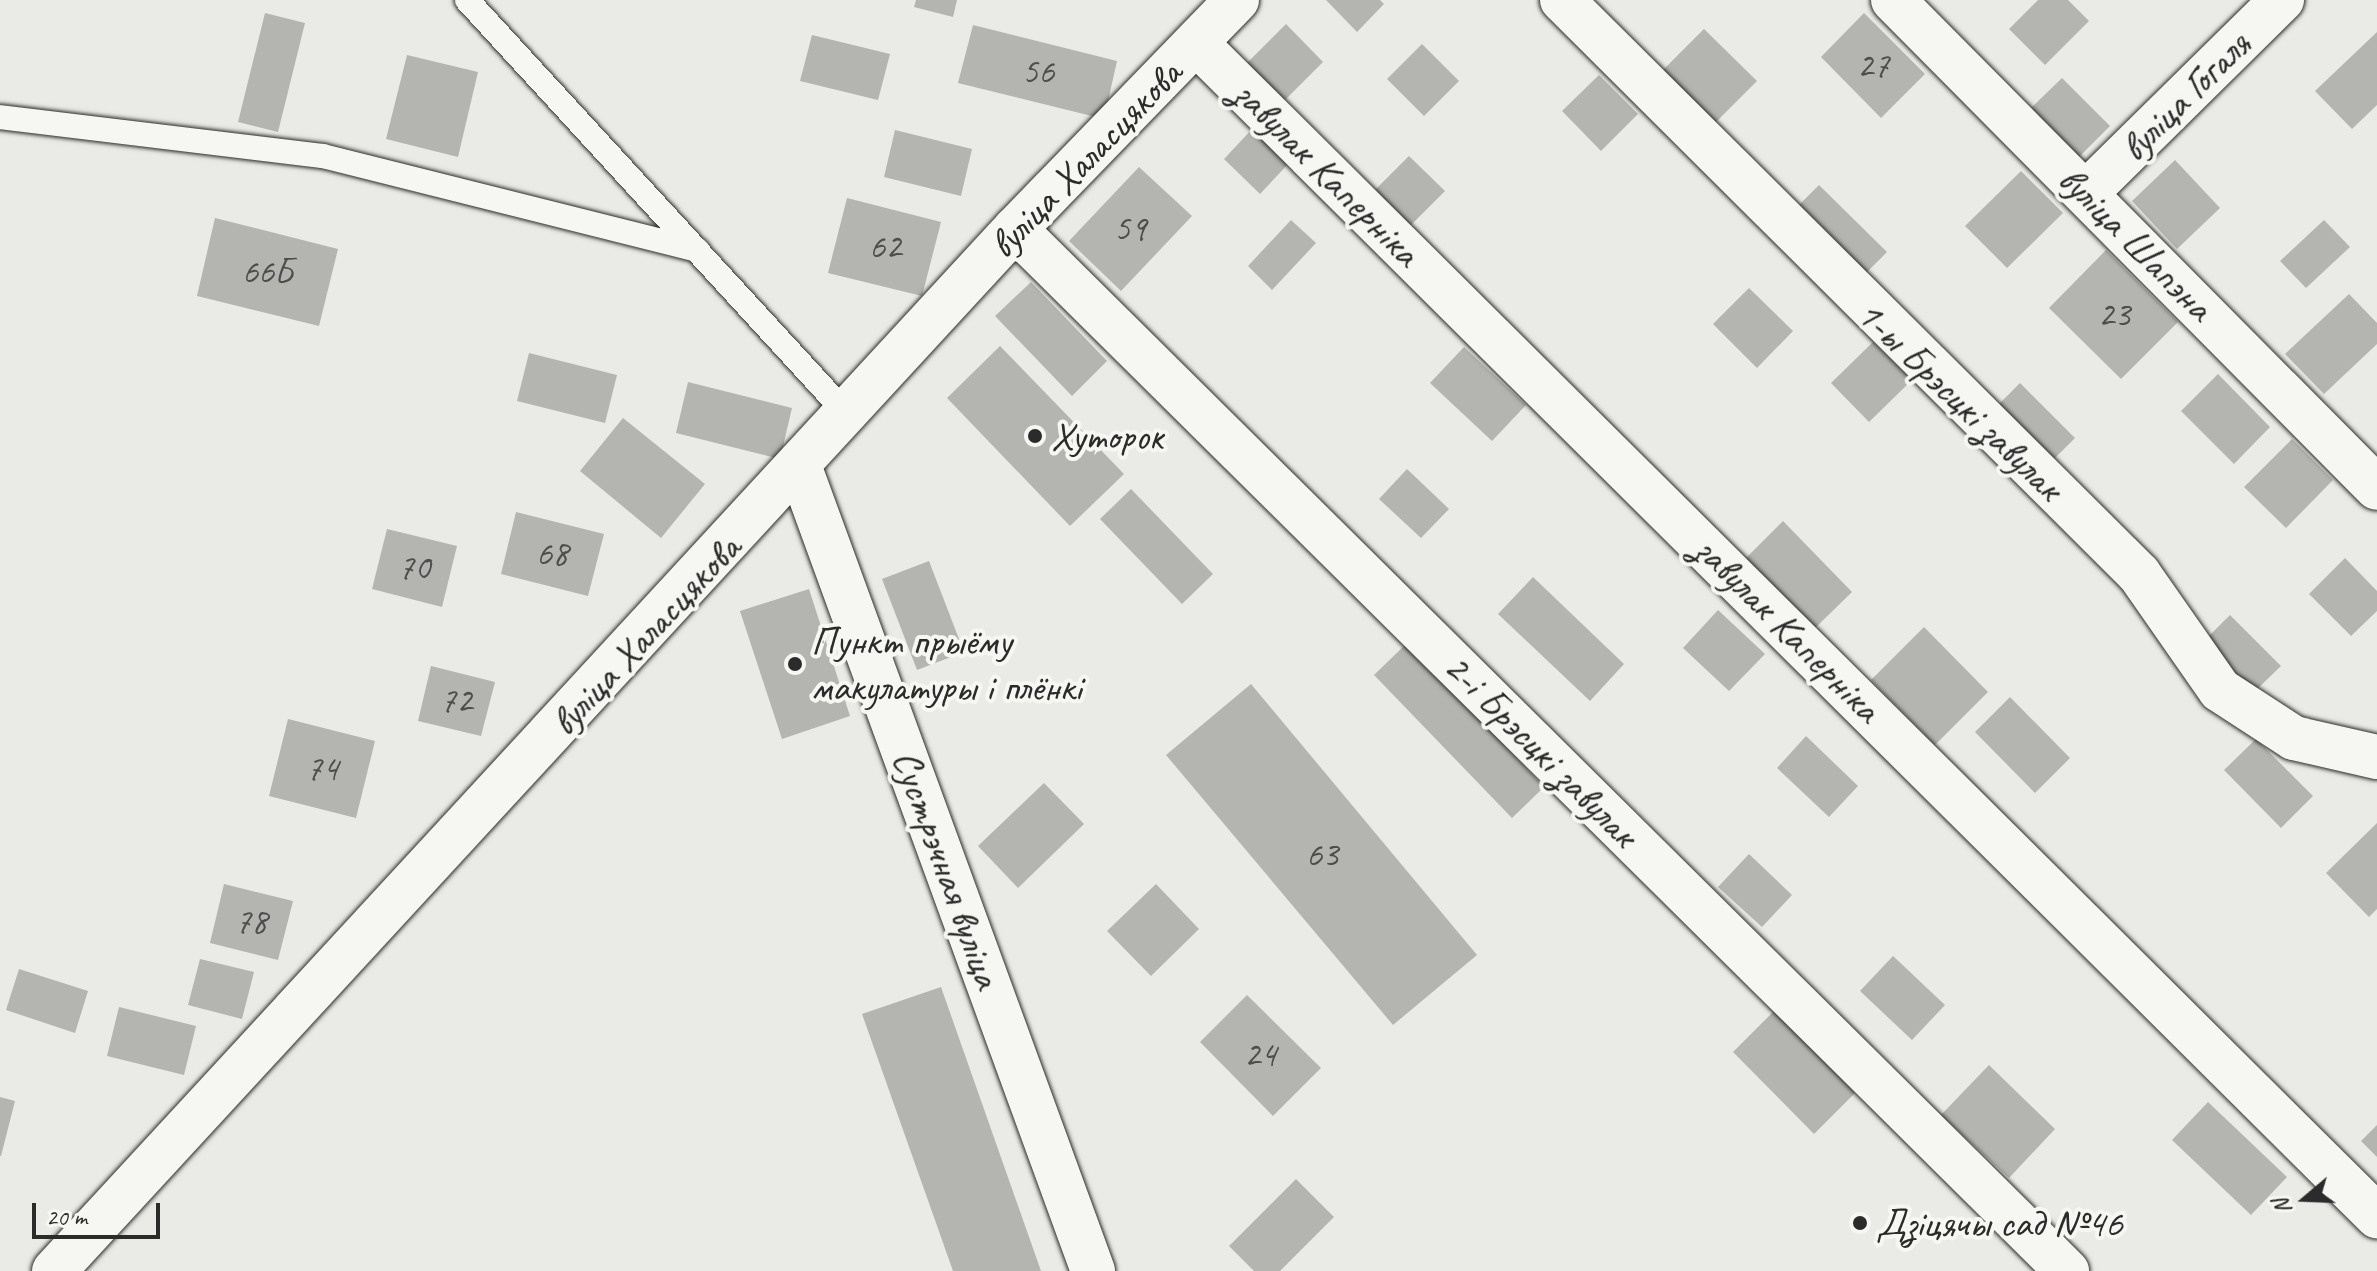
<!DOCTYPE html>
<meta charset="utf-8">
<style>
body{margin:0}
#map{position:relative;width:2377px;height:1271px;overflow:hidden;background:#eaeae6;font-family:Caveat,sans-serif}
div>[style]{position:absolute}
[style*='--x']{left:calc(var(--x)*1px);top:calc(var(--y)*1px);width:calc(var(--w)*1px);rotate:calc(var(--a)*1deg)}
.building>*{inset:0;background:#b4b4b1}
.roads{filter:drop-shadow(0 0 2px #2b2b2b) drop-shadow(0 0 2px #2b2b2b)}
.service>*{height:24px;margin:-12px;padding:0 12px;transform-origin:12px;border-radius:12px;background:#f6f6f2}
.minor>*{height:44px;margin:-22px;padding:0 22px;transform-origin:22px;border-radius:22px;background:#f6f6f2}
.dots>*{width:22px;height:22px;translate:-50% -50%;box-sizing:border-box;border:4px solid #f6f6f2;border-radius:50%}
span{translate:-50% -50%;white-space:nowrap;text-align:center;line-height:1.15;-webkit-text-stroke:8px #f6f6f2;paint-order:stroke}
.number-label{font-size:36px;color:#4d4d4c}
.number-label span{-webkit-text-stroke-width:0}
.street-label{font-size:40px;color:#2b2b2b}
.poi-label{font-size:40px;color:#2b2b2b}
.left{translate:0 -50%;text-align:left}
.north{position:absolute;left:2265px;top:1159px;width:80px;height:80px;-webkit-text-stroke:6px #f6f6f2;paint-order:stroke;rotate:251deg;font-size:22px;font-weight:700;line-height:32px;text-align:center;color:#2b2b2b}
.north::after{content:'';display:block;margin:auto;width:28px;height:36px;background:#2b2b2b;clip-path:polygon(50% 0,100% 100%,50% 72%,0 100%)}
.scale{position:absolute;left:32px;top:1203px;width:128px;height:36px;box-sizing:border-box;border:4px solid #2b2b2b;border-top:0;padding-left:10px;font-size:24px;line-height:28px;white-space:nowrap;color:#2b2b2b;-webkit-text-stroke:6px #f6f6f2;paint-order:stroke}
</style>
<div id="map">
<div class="building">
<i style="clip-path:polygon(916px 0,957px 0,953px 17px,914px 7px)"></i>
<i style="clip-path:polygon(1326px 0,1380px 0,1384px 4px,1357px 32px)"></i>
<i style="clip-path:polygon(2038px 0,2068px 0,2089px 21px,2045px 65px,2009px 29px)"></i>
<i style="clip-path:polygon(265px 13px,305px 23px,278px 132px,238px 122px)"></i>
<i style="clip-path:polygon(1864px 13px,1925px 74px,1881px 118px,1821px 57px)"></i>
<i style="clip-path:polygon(1286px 24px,1323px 62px,1285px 100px,1247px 63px)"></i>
<i style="clip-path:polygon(973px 25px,1117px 61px,1104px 119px,958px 83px)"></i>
<i style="clip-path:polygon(1704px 29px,1757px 81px,1708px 130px,1655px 78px)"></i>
<i style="clip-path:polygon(2377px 32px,2377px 105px,2352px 129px,2315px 91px)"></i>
<i style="clip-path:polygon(812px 35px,890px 54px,878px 100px,800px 81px)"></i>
<i style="clip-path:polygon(1422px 44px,1459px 81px,1424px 116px,1387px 79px)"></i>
<i style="clip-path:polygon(407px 55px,478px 72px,458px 157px,386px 139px)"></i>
<i style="clip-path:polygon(1599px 75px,1638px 114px,1601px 151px,1562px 111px)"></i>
<i style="clip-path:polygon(2062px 78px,2110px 126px,2078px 158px,2030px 109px)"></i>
<i style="clip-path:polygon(1254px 127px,1291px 161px,1260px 194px,1224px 159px)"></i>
<i style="clip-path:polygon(895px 130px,972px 149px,961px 196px,884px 177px)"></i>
<i style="clip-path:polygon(1409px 156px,1445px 191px,1410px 226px,1374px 191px)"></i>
<i style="clip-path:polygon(2175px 160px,2220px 208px,2177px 249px,2132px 201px)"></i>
<i style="clip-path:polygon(1139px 167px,1192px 216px,1121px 291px,1069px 241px)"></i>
<i style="clip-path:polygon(2021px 171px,2063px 213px,2007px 268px,1965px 226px)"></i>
<i style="clip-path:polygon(1819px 185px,1887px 252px,1858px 281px,1791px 213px)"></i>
<i style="clip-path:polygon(847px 198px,941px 222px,922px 296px,828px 273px)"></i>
<i style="clip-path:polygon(215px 218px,338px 249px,319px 326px,197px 296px)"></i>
<i style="clip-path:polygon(1291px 220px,1316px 243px,1272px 290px,1248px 266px)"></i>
<i style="clip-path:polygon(2324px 220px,2350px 247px,2306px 288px,2280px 261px)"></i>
<i style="clip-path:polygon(2106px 250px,2178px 322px,2121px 379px,2049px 308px)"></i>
<i style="clip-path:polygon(1031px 282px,1107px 361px,1072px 396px,995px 316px)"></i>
<i style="clip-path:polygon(1749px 288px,1793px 331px,1757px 368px,1713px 324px)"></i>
<i style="clip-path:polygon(2349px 294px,2377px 323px,2377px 344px,2324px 394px,2285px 354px)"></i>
<i style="clip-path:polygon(1873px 342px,1912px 380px,1869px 422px,1831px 383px)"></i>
<i style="clip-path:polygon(1000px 346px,1124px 474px,1070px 526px,947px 398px)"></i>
<i style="clip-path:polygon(1464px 347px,1526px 405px,1492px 441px,1430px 383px)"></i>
<i style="clip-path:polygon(529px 353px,617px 375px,605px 423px,517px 401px)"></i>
<i style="clip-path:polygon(2218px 374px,2270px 427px,2234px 464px,2181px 411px)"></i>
<i style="clip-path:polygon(688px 382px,792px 408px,780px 459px,676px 433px)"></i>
<i style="clip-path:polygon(2020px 383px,2075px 438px,2046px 467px,1991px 412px)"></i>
<i style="clip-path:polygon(623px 418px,705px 484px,661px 538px,580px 471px)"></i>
<i style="clip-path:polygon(2292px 439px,2333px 480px,2286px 528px,2244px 487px)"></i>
<i style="clip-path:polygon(1407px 469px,1449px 509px,1421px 538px,1379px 499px)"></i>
<i style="clip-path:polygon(1131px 489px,1213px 574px,1182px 604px,1100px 519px)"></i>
<i style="clip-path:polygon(516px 512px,604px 534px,588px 596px,501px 574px)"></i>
<i style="clip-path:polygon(1783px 521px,1852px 592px,1813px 630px,1744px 560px)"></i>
<i style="clip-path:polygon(387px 529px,457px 546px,442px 607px,372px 589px)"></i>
<i style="clip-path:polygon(2345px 558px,2377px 591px,2377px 611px,2351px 636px,2309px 594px)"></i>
<i style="clip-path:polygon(929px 561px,964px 652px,917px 670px,882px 579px)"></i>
<i style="clip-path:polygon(1533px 577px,1624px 664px,1590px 701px,1498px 614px)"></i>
<i style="clip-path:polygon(809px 589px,850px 716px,782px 739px,740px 611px)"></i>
<i style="clip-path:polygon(1718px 610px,1765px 654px,1729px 691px,1683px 648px)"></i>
<i style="clip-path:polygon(2230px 615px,2281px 666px,2252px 694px,2201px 644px)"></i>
<i style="clip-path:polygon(1924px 627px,1988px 692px,1935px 745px,1871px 680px)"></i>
<i style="clip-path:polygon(1407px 643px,1544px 787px,1512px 818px,1374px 675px)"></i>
<i style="clip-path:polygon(431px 666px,495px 682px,481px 736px,418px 721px)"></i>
<i style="clip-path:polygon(1251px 684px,1477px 955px,1393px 1025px,1166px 755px)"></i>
<i style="clip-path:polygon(2010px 697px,2070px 758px,2035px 793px,1975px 732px)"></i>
<i style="clip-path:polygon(288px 719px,375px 741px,356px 818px,269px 796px)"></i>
<i style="clip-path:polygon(1806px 736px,1858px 786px,1829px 817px,1777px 768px)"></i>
<i style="clip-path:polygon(2256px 739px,2313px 796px,2281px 828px,2224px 770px)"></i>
<i style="clip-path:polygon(1044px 783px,1084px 824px,1018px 888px,978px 846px)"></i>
<i style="clip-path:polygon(2377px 823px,2377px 909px,2369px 917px,2326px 873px)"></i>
<i style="clip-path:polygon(1749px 854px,1792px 895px,1762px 927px,1718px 887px)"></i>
<i style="clip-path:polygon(224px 884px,293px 901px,278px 960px,210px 943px)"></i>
<i style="clip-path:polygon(1156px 884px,1199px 929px,1151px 976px,1107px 931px)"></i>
<i style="clip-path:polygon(1893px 956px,1945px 1005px,1912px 1040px,1860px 991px)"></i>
<i style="clip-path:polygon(200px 959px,254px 972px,242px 1019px,188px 1005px)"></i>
<i style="clip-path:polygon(19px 969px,88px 991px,75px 1033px,6px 1010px)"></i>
<i style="clip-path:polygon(941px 987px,1041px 1271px,953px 1271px,862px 1014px)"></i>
<i style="clip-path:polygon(1247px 995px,1321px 1068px,1273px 1116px,1200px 1042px)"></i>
<i style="clip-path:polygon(119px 1007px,196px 1026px,184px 1075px,107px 1056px)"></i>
<i style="clip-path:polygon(1776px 1009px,1857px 1091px,1814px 1134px,1733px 1052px)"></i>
<i style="clip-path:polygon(1989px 1065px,2055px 1129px,2009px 1178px,1941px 1115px)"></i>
<i style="clip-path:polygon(0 1097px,15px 1101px,1px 1156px,0 1156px)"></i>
<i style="clip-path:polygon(2208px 1102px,2287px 1177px,2251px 1215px,2172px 1140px)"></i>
<i style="clip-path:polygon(2377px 1125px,2377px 1157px,2361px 1141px)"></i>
<i style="clip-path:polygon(1296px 1179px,1334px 1217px,1280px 1271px,1254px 1271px,1229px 1246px)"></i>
</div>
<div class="roads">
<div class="service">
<i style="--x:467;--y:0;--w:562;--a:47.45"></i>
<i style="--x:0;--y:117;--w:325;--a:6.9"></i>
<i style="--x:323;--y:156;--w:386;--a:14.1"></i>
</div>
<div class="minor">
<i style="--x:1562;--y:0;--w:814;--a:44.85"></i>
<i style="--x:2139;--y:574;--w:141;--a:55.1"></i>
<i style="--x:2220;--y:690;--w:88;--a:33"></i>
<i style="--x:2294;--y:738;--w:85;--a:12.9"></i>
<i style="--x:1893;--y:0;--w:687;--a:45.24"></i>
<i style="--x:1196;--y:43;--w:1665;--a:44.81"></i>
<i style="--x:2087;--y:192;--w:274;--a:-44.6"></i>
<i style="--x:1015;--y:229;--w:1481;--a:44.73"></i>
<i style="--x:800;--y:468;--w:855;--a:69.95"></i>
<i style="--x:54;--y:1271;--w:1417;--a:-47.32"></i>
<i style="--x:1015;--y:229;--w:319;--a:-45.9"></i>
</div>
</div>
<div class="dots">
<i style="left:1035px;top:436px;background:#2b2b2b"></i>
<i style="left:795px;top:664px;background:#2b2b2b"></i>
<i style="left:1860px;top:1223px;background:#2b2b2b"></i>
</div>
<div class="number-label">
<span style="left:1873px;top:66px">27</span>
<span style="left:1038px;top:72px">56</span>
<span style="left:1130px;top:229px">59</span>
<span style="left:885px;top:247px">62</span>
<span style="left:267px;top:272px">66Б</span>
<span style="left:2114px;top:315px">23</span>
<span style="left:552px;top:554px">68</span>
<span style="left:414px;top:568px">70</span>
<span style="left:456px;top:701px">72</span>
<span style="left:322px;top:769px">74</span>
<span style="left:1322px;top:855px">63</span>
<span style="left:251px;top:922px">78</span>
<span style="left:1260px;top:1055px">24</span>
</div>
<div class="street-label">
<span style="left:2185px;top:96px;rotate:-45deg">вуліца Гогаля</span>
<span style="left:1085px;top:159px;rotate:-46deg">вуліца Халасцякова</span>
<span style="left:1327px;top:173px;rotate:45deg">завулак Каперніка</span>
<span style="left:2136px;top:243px;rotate:45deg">вуліца Шапэна</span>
<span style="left:1960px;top:400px;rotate:44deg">1-ы Брэсцкі завулак</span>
<span style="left:1788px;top:629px;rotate:45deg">завулак Каперніка</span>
<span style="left:645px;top:635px;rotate:-47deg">вуліца Халасцякова</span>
<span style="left:1541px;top:750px;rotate:45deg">2-і Брэсцкі завулак</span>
<span style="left:947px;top:869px;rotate:70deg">Сустрэчная вуліца</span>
</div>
<div class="poi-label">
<span class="left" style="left:1051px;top:436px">Хуторок</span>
<span class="left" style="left:811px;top:664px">Пункт прыёму<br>макулатуры і плёнкі</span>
<span class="left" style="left:1876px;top:1223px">Дзіцячы сад №46</span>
</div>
<div class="north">N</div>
<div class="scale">20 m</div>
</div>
